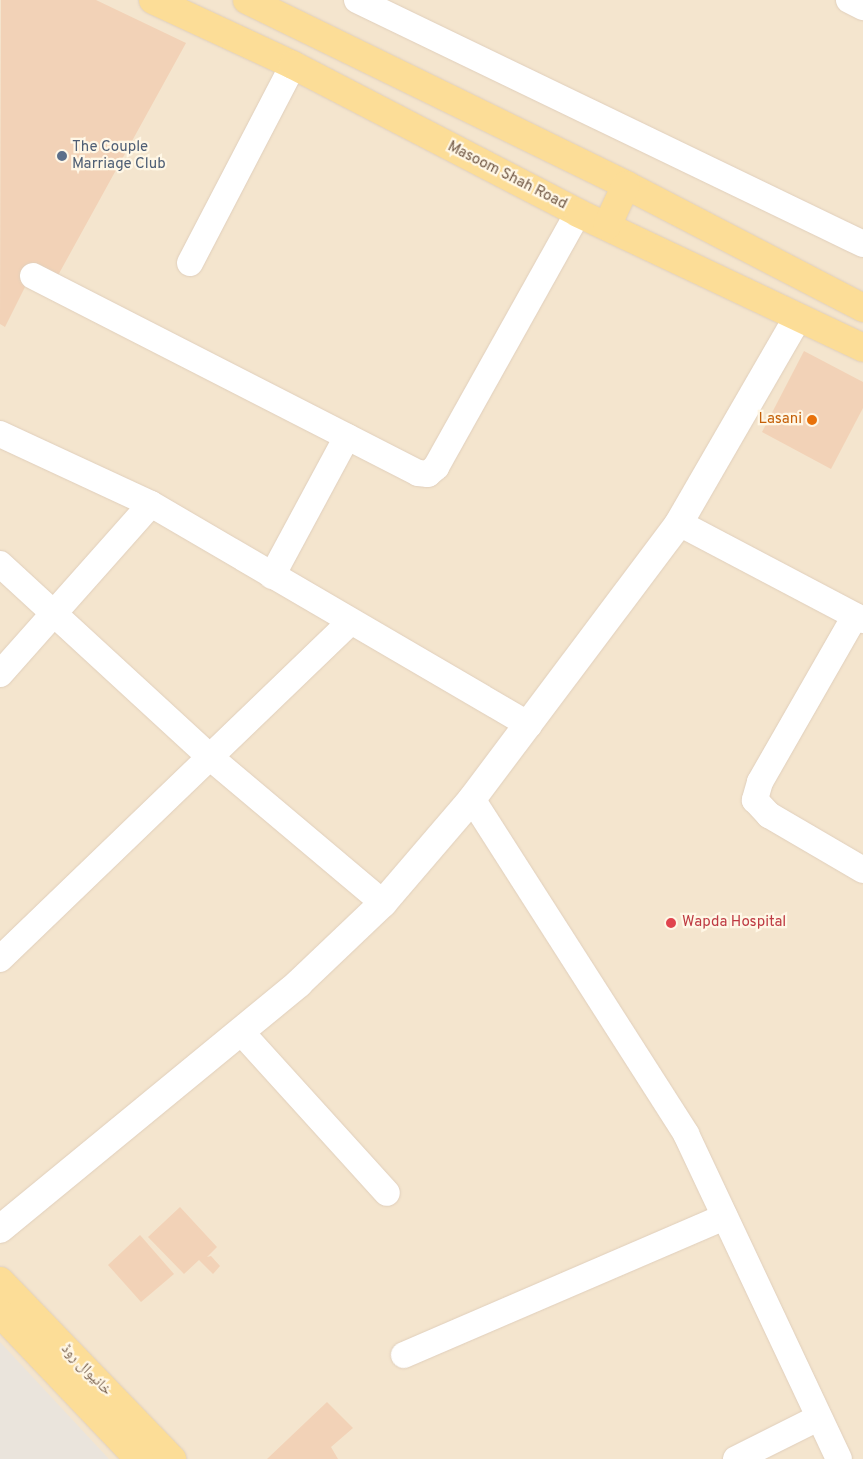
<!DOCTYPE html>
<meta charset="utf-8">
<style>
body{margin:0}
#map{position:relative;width:863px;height:1459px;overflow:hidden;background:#fcf3e0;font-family:Overpass,"Noto Naskh Arabic",sans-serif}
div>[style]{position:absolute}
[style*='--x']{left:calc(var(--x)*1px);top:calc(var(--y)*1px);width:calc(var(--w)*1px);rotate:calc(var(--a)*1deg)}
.residential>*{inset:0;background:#f4e5ce}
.industrial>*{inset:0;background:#eae4dc}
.building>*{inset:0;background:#f2d2b7}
.roads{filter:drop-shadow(0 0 1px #e0cfbc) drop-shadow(0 0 1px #e0cfbc)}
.street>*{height:26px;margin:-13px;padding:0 13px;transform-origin:13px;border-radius:13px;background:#fff}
.secondary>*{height:28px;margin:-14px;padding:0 14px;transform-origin:14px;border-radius:14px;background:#fff}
.primary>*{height:28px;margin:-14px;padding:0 14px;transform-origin:14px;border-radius:14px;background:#fcdd97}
.dots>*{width:14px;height:14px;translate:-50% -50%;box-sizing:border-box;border:2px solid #fff7e6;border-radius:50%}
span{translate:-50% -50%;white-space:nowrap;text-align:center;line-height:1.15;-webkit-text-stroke:4.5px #fff7e6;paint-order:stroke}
.service-label{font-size:15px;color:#4e5e75}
.left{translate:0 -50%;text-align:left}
.street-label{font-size:15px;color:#735a47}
.food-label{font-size:15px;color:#c56008}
.right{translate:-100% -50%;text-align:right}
.health-label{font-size:15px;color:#be3a42}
</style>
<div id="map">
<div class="residential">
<i style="clip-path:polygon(0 0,863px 0,863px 1459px,0 1459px)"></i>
</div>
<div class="industrial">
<i style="clip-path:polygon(0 1342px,109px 1459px,0 1459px)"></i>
</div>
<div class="building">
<i style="clip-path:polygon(1px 0,96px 0,186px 43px,56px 279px,34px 269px,5px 327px,0 324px)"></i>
<i style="clip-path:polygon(804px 351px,863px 382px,863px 408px,831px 469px,762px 432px)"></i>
<i style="clip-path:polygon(180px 1207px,217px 1247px,207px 1257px,211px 1256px,220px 1266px,213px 1274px,199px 1260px,184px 1274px,148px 1237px)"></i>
<i style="clip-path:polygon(140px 1235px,174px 1274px,141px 1302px,108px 1265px)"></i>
<i style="clip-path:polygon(327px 1402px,353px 1428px,331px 1447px,338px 1459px,267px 1459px)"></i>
</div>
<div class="roads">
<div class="street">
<i style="--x:357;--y:0;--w:562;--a:25.74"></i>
<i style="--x:849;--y:0;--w:16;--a:27"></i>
<i style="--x:190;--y:263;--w:223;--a:-62.5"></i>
<i style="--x:33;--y:276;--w:432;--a:27.1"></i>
<i style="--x:418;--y:473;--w:10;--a:6"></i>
<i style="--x:428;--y:474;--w:11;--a:-41"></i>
<i style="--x:436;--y:467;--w:291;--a:-60.8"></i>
<i style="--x:0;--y:434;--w:166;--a:24.9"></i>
<i style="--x:151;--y:504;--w:438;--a:30.3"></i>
<i style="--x:679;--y:523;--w:208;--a:27.8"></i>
<i style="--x:0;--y:564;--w:287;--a:42.6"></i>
<i style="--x:211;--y:758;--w:225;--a:40.1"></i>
<i style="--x:272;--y:576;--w:158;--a:-61.7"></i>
<i style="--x:855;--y:616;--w:191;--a:119.8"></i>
<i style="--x:760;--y:782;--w:19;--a:106"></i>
<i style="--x:755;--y:800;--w:21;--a:47"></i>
<i style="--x:769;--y:815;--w:109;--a:30.3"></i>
<i style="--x:0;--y:674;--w:227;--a:-48.4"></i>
<i style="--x:472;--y:799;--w:398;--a:57.4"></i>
<i style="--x:686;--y:1134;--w:359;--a:64.8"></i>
<i style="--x:0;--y:959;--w:484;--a:-43.9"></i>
<i style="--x:241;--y:1032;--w:217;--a:47.8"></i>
<i style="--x:404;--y:1355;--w:349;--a:-23.3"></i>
<i style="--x:736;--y:1459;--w:92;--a:-26.6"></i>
</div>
<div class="secondary">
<i style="--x:0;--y:1229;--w:387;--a:-39.4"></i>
<i style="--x:299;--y:983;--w:116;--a:-43.6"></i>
<i style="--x:383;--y:903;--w:137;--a:-49.4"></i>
<i style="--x:472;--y:799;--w:345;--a:-53.1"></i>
<i style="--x:679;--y:523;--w:236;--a:-60"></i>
</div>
<div class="primary">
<i style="--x:153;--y:0;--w:154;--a:24.9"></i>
<i style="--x:293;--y:65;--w:321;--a:27.4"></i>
<i style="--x:578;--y:213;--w:315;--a:25.3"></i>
<i style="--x:247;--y:0;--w:422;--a:26"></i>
<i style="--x:626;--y:185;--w:267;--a:27.4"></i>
<i style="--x:607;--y:226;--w:45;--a:-65.1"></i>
<i style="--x:0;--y:1281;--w:248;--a:46"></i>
<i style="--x:0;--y:1313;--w:202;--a:46.4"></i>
</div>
</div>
<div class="dots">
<i style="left:62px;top:156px;background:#5c6f8a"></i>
<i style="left:812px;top:420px;background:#e8710a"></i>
<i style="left:671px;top:923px;background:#e0444e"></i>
</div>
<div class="service-label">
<span class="left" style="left:72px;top:156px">The Couple<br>Marriage Club</span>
</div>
<div class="street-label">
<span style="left:507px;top:176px;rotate:27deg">Masoom Shah Road</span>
<span style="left:86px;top:1370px;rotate:46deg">خانیوال روڈ</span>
</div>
<div class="food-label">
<span class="right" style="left:802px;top:420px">Lasani</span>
</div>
<div class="health-label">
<span class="left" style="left:682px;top:923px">Wapda Hospital</span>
</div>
</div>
